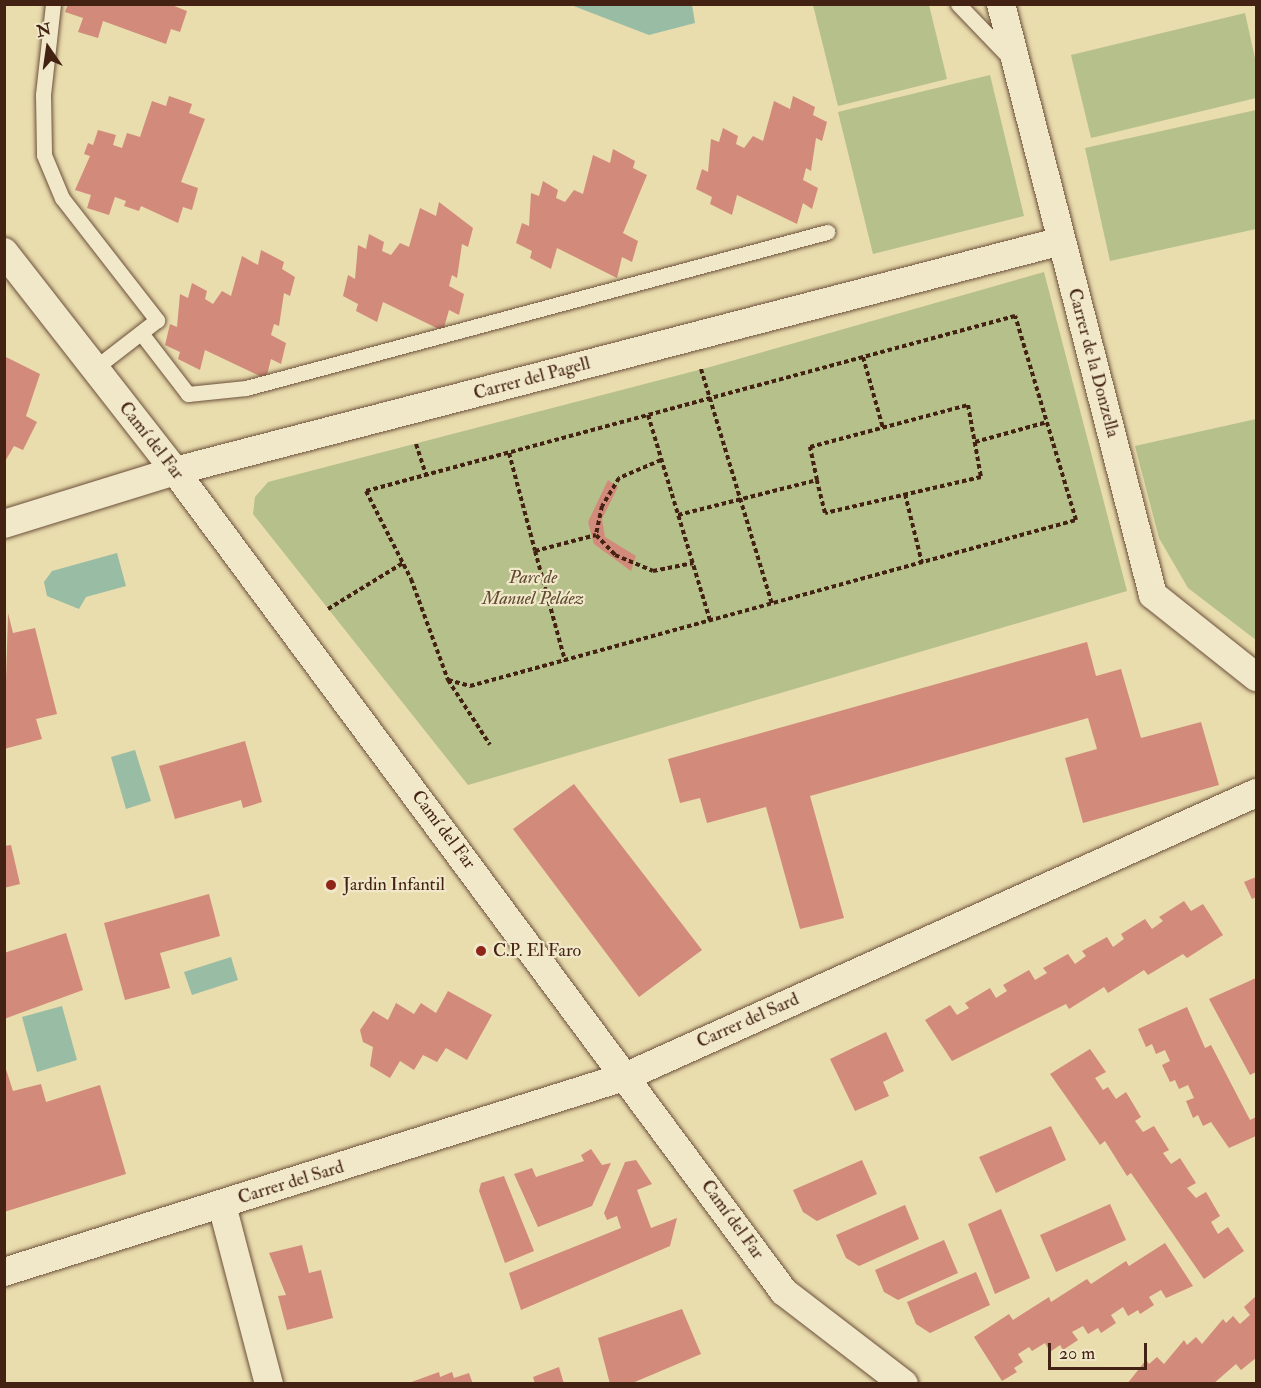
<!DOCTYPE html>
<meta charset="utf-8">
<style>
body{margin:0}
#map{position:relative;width:1261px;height:1388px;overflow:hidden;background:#e9dcad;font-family:"IM FELL Double Pica",serif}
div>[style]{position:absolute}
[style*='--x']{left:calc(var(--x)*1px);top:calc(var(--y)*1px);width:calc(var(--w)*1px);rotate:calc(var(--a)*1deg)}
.green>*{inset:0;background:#b6c08a}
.water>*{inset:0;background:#99bca5}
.building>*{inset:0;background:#d28b7b}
.path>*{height:4px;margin-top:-2px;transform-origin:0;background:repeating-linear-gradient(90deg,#432213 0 4.5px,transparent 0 7.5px)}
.roads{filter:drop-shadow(0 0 2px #6c503a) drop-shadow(0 0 2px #6c503a)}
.lane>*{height:15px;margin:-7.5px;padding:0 7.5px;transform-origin:7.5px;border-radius:7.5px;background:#f1e8ca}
.street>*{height:28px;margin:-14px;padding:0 14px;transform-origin:14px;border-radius:14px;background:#f1e8ca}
.dots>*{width:16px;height:16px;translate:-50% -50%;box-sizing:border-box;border:3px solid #f1e8ca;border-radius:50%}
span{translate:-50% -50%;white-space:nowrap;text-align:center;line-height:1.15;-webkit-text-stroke:4.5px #f1e8ca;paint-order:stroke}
.street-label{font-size:18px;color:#432213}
.park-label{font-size:18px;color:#604a31;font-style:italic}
.poi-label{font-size:18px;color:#432213}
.left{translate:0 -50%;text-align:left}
.frame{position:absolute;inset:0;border:6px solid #432213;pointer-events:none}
.north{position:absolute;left:18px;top:18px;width:60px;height:60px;-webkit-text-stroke:4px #f1e8ca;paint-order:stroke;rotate:347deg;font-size:16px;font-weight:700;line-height:24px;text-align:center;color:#432213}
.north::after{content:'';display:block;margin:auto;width:21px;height:27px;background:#432213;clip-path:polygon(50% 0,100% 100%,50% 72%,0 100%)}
.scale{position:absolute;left:1048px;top:1343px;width:99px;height:27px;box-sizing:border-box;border:3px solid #432213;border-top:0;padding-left:8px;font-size:18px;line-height:21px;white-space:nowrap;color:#432213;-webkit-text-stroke:4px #f1e8ca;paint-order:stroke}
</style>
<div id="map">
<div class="green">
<i style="clip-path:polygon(813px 5px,929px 5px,947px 79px,838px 106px)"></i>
<i style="clip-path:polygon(1245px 13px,1256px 63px,1256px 98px,1091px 138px,1071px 55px)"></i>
<i style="clip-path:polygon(990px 75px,1024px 216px,873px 254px,838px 112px)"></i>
<i style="clip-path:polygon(1256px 110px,1256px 229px,1110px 261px,1085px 148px)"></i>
<i style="clip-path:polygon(1044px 272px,1127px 591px,468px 785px,253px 514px,255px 497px,268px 482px,710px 367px)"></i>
<i style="clip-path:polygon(1256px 419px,1256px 640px,1188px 588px,1159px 538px,1135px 446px)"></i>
</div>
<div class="water">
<i style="clip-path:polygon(571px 5px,692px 5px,695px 23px,649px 35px)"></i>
<i style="clip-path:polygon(117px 553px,126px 586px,86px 597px,79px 609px,47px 596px,44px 582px,52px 571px)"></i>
<i style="clip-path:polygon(135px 750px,151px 801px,126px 809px,111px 757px)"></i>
<i style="clip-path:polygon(231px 957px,238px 980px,192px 995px,184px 972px)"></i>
<i style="clip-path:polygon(62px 1006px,77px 1060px,37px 1072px,22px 1017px)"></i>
</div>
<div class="building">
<i style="clip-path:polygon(68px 4px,169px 4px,187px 11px,180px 32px,171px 29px,166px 44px,103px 21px,98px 38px,78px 32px,83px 18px,65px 12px)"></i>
<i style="clip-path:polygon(169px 96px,192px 104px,189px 113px,205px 119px,181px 182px,198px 188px,192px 210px,183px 207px,178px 223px,141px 206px,139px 211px,124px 206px,126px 201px,115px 197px,109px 215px,87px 208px,91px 195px,75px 190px,90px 156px,84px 154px,88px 143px,93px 145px,98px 130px,116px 135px,113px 145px,122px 148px,127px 133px,140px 137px,152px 101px,166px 106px)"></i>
<i style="clip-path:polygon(793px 96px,815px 107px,813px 115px,827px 122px,822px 141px,816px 138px,811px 171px,806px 168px,803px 180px,818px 188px,812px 209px,803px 203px,797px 224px,737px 195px,732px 215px,710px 204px,712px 197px,696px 189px,702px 169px,708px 172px,711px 139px,719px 142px,723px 128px,738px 136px,736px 144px,744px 148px,753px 136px,763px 141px,774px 101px,790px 109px)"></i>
<i style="clip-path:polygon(613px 149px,635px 161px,633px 168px,647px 175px,623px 233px,638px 241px,632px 262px,622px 257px,617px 278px,557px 248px,551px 269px,530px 258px,532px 251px,516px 243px,522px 223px,529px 226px,531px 193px,539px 196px,543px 181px,558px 190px,556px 198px,565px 202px,574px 190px,583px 194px,593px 155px,610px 163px)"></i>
<i style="clip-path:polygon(439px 202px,473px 228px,468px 247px,462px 244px,457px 278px,452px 275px,449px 286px,464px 294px,459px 315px,449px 310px,443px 331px,383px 302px,377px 322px,356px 311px,358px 304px,343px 296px,348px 275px,355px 279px,358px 245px,366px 249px,369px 234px,384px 242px,382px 251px,391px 255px,400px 243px,409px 247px,420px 208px,436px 216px)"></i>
<i style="clip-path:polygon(261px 250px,284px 262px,282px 269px,295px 277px,290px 296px,284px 293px,279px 326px,274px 324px,271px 335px,286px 343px,281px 364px,271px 359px,266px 379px,205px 350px,200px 370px,178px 359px,180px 352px,165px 345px,170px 324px,177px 327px,180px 294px,188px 298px,192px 283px,207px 291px,205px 299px,213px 304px,222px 291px,231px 296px,242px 256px,258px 265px)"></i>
<i style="clip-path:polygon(4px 356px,40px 374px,26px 416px,37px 422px,23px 450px,14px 446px,4px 463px)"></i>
<i style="clip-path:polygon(608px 480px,618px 487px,602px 519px,605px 537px,636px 556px,631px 571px,594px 544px,588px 522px)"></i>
<i style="clip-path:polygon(8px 613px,13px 633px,35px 628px,57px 714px,36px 719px,42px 739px,4px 749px)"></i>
<i style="clip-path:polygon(1087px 642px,1096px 676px,1121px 669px,1141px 738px,1201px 722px,1219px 785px,1083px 823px,1065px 758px,1097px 749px,1088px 718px,810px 796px,844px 918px,800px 929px,766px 807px,707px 823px,700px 798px,680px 803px,668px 759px)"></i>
<i style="clip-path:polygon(245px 741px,262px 802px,243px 808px,241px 800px,175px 819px,159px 766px)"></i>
<i style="clip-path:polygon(574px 784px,702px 950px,639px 997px,513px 829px)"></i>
<i style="clip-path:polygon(11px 845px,20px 884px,4px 888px,4px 846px)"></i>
<i style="clip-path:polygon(1256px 877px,1256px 897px,1252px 899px,1244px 882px)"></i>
<i style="clip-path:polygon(209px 894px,220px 936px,160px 953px,170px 988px,125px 1000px,104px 923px)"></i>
<i style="clip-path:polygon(1184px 901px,1191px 911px,1203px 904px,1223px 935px,1187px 958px,1183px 954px,1148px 975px,1144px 970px,1108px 993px,1104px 987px,1069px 1009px,1066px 1004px,952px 1061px,925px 1020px,950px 1005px,957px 1015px,969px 1008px,965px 1003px,990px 988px,996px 998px,1007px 991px,1003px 985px,1029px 970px,1035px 980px,1047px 973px,1043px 968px,1068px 954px,1075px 964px,1086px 956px,1082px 951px,1107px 937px,1113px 947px,1124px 939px,1121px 934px,1145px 919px,1152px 929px,1163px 921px,1159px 917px)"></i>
<i style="clip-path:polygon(66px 933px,83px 990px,4px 1019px,4px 953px)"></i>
<i style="clip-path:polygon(1256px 978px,1256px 1072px,1250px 1075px,1209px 999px)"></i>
<i style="clip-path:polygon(448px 991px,492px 1015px,467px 1060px,446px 1048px,437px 1062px,423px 1055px,414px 1070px,400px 1061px,390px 1078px,370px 1066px,373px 1047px,363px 1042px,360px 1030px,373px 1011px,388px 1020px,396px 1003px,414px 1014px,421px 1003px,436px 1013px)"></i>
<i style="clip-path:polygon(1187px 1007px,1205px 1048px,1211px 1045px,1250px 1120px,1256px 1117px,1256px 1136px,1229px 1148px,1211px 1122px,1203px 1126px,1198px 1115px,1193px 1118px,1186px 1101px,1194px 1098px,1188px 1085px,1179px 1089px,1175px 1080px,1170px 1082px,1162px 1065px,1170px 1061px,1165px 1050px,1156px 1054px,1152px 1044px,1146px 1047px,1138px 1029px)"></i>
<i style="clip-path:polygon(886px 1032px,904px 1071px,883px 1082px,889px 1096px,855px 1111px,830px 1059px)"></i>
<i style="clip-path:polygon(1090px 1049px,1106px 1072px,1095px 1078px,1103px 1090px,1108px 1087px,1116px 1099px,1126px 1092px,1141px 1117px,1135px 1121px,1143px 1132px,1154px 1126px,1169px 1150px,1163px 1153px,1171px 1164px,1180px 1158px,1196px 1183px,1187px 1188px,1196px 1198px,1206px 1192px,1220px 1216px,1211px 1222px,1218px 1234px,1228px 1227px,1244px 1251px,1204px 1279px,1131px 1173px,1127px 1176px,1105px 1141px,1100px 1145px,1050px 1074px)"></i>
<i style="clip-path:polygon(4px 1063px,13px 1091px,41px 1084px,46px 1102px,100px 1085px,126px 1174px,4px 1212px)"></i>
<i style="clip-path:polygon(1051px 1126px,1066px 1160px,996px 1193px,979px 1157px)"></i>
<i style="clip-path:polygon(591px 1149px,602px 1165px,611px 1163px,592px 1206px,538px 1227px,514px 1174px,532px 1168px,536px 1177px,584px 1161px,581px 1155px)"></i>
<i style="clip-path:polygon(636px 1160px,652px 1184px,637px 1190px,651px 1228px,677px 1218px,670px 1246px,521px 1310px,509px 1273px,621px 1228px,617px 1216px,607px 1220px,604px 1213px,625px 1162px)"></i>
<i style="clip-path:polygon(862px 1160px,877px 1194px,817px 1221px,803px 1212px,793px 1190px)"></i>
<i style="clip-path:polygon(504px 1176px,534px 1251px,505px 1263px,479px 1191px,481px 1183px)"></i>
<i style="clip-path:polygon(1110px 1204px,1126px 1240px,1056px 1272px,1040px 1235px)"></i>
<i style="clip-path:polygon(905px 1205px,919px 1239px,859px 1266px,846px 1258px,836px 1235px)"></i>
<i style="clip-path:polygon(1001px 1209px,1030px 1278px,995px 1294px,968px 1224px)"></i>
<i style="clip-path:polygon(944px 1240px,958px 1273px,898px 1300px,884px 1292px,875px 1270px)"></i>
<i style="clip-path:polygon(1165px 1243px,1193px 1286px,1166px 1298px,1161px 1290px,1149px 1297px,1154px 1305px,1140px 1314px,1138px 1310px,1128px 1316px,1123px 1307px,1111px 1315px,1116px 1323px,1101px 1333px,1098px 1328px,1088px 1334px,1083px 1326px,1072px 1332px,1078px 1340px,1063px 1350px,1060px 1345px,1050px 1352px,1045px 1343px,1032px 1351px,1029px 1347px,1018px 1354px,1023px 1362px,1014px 1368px,1017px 1372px,1002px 1381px,974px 1337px,1009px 1314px,1013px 1320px,1049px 1297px,1051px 1302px,1087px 1279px,1091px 1284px,1126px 1261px,1129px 1266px)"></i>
<i style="clip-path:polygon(302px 1245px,309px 1273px,321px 1270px,333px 1318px,287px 1330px,278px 1296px,286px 1295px,269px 1253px)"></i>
<i style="clip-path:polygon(976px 1272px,990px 1305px,930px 1333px,916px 1324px,907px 1302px)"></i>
<i style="clip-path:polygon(1256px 1296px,1256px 1358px,1241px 1370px,1236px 1364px,1213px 1384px,1127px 1384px,1146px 1360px,1149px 1364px,1157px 1357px,1164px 1364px,1184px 1340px,1187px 1345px,1196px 1337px,1202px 1344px,1223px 1319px,1226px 1323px,1233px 1316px,1240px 1324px,1250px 1315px,1244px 1307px)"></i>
<i style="clip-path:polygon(682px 1309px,701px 1354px,630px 1384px,610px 1384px,598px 1338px)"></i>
<i style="clip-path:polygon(559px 1367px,564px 1384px,535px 1384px,533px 1377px)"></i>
<i style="clip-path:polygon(439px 1372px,440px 1377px,452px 1372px,454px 1378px,469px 1373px,473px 1384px,406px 1384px)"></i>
</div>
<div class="path">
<i style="--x:863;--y:357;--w:74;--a:74.3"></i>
<i style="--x:701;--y:369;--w:245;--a:73.2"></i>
<i style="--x:648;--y:415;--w:215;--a:73.2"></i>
<i style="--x:975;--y:442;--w:75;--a:-15.5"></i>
<i style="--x:416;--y:444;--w:33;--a:72"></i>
<i style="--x:509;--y:453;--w:101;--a:75.1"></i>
<i style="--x:535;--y:551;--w:63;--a:-14.7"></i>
<i style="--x:661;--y:460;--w:46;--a:156.8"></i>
<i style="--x:619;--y:478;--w:33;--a:121"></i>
<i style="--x:602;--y:506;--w:30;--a:102"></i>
<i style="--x:596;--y:535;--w:28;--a:46"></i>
<i style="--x:615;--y:555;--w:41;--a:22.8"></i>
<i style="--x:653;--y:571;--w:41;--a:-11.3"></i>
<i style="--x:905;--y:494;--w:71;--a:76.2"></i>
<i style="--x:678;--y:515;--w:143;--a:-14.1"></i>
<i style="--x:817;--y:480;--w:34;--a:-102"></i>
<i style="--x:810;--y:447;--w:163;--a:-14.9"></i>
<i style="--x:968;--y:405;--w:73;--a:79.8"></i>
<i style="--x:981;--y:477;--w:160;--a:167"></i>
<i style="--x:825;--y:513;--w:34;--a:-104"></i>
<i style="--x:535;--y:551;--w:114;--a:74.7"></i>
<i style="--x:328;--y:609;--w:88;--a:-31.5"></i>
<i style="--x:448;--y:680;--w:23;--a:15"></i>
<i style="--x:470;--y:686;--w:628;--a:-15.32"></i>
<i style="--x:1076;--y:520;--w:213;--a:-106.6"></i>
<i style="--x:1015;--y:316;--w:672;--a:164.91"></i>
<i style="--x:366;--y:491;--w:99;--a:62.9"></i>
<i style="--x:411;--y:579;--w:108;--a:69.9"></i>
<i style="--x:448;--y:680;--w:77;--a:57.1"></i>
</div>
<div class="roads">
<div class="lane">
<i style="--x:53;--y:4;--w:92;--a:96.3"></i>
<i style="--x:43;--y:95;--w:60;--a:89"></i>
<i style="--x:44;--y:155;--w:47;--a:67.3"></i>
<i style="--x:62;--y:198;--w:155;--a:52.1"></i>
<i style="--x:157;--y:320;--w:78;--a:142.3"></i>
<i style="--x:958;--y:4;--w:75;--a:46.1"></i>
<i style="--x:141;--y:333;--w:77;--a:52.4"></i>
<i style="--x:188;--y:394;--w:58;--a:-5.9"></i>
<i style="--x:246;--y:388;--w:602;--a:-15.03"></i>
</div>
<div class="street">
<i style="--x:1001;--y:4;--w:610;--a:75.58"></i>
<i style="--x:1153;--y:595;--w:132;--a:38.5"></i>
<i style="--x:4;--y:252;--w:278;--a:52"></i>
<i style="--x:175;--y:471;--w:1022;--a:53.43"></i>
<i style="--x:784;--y:1292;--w:151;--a:37.5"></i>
<i style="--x:4;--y:524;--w:179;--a:-17.2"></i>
<i style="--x:175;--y:471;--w:916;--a:-14.54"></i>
<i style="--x:222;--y:1205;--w:185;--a:75.3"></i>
<i style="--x:4;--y:1272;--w:653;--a:-17.46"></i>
<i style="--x:627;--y:1076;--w:690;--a:-24.22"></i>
</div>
</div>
<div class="dots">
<i style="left:331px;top:885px;background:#8f2418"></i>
<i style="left:481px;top:951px;background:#8f2418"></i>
</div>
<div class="street-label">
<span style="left:1093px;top:363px;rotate:75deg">Carrer de la Donzella</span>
<span style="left:532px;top:379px;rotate:-15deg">Carrer del Pagell</span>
<span style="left:151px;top:441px;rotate:52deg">Camí del Far</span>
<span style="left:443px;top:830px;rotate:53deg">Camí del Far</span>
<span style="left:748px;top:1021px;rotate:-24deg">Carrer del Sard</span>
<span style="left:291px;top:1183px;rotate:-17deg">Carrer del Sard</span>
<span style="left:732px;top:1220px;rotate:54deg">Camí del Far</span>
</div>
<div class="park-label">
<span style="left:533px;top:589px">Parc de<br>Manuel Peláez</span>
</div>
<div class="poi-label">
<span class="left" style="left:343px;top:885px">Jardin Infantil</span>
<span class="left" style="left:493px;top:951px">C.P. El Faro</span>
</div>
<div class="frame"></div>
<div class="north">N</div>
<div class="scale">20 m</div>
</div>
